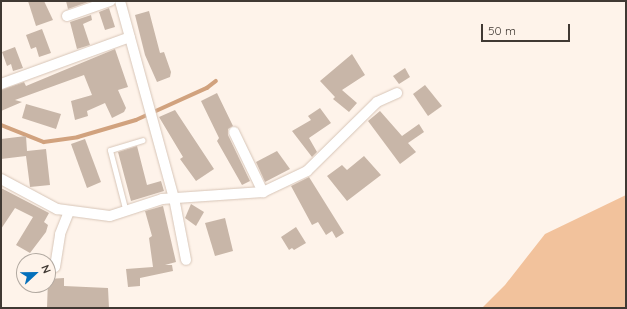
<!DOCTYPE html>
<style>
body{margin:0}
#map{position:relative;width:627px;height:309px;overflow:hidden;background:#fef3ea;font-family:Quicksand,sans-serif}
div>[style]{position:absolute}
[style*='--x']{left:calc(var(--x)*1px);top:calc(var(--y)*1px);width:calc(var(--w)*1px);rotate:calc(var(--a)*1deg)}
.green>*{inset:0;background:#f2c29c}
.stream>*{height:3.5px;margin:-1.75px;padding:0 1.75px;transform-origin:1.75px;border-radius:1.75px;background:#d1a27e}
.building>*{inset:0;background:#c8b6a8}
.roads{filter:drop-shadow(0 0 1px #d7c5b7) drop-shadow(0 0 1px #d7c5b7)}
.service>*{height:5px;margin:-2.5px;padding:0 2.5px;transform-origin:2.5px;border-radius:2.5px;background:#fff}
.minor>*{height:10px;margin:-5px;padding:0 5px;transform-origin:5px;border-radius:5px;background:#fff}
span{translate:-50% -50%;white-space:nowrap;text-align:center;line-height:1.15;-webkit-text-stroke:3px #fef3ea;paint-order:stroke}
.frame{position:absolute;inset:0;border:2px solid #403933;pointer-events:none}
.north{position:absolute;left:16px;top:253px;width:40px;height:40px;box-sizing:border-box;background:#fef3ea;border:1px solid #b2a9a1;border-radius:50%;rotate:68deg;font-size:11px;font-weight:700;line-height:16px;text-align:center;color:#403933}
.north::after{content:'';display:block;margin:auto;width:14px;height:18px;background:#0570bb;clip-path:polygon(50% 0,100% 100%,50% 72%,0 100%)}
.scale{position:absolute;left:481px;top:24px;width:89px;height:18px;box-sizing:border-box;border:2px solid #403933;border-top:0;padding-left:5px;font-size:12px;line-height:14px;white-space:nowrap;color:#403933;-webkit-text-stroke:3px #fef3ea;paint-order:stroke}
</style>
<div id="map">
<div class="green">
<i style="clip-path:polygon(626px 195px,626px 308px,482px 308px,505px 285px,545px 234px)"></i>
</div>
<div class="stream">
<i style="--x:1;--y:125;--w:46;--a:21.6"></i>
<i style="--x:44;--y:142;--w:34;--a:-8"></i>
<i style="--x:78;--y:137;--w:60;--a:-16.3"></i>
<i style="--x:136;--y:120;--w:78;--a:-24.3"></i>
<i style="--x:207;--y:88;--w:11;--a:-38"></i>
</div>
<div class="building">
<i style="clip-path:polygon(28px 1px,44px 1px,53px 20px,36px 26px)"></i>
<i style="clip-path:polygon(66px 1px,88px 1px,88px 2px,68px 9px)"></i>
<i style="clip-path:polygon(109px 8px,115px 27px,105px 30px,99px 12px)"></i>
<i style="clip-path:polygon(149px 11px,160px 53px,164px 52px,171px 72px,170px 77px,157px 82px,145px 55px,135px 15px)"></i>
<i style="clip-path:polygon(91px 15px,92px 20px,83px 24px,90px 45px,77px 49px,70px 22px)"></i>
<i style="clip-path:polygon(42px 29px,51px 53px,39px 57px,36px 47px,31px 49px,26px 35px)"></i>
<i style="clip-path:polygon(15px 47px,23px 68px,13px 71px,11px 64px,7px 66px,2px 52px)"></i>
<i style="clip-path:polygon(115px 49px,128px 87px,118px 90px,126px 108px,124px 112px,112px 118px,105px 103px,87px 111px,88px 116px,75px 120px,71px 101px,92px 95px,84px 75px,15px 100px,22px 102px,1px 111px,1px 90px,24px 82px,26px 86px)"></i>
<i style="clip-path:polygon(352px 54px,365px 75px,342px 90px,357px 103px,349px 112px,333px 99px,335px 97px,320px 81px)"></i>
<i style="clip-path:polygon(405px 68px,410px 77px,399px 84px,393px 76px)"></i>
<i style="clip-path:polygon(425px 85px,442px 106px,428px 116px,413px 94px)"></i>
<i style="clip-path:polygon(217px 93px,233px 126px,228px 129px,228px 135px,250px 181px,242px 185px,217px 141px,219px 138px,201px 101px)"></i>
<i style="clip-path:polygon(26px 104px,61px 114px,56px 129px,22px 118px)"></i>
<i style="clip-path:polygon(320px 108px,331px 123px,309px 138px,317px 152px,312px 157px,292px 131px,311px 120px,308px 116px)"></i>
<i style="clip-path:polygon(175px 110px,214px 169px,196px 181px,180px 159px,183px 157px,159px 117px)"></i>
<i style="clip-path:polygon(380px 111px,402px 136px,419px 124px,424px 132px,408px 143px,416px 152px,400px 164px,368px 121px)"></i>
<i style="clip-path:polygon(26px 136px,27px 151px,46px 149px,50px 185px,30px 187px,26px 156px,1px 159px,1px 139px)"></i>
<i style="clip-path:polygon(85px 139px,101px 182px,87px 188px,71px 144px)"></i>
<i style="clip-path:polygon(137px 146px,147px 185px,161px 181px,164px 191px,131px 201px,118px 152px)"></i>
<i style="clip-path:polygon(277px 151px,290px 169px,265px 182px,256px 162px)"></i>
<i style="clip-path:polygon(364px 156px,381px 175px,347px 201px,327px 176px,342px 165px,347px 170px)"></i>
<i style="clip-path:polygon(309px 177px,344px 233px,336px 238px,332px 231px,326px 235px,318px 222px,312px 225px,291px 186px)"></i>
<i style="clip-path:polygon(1px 188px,49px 213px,44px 222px,48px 225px,46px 232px,30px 253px,16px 245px,33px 217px,15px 208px,1px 229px)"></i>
<i style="clip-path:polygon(191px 204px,204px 212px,196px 226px,185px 218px)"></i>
<i style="clip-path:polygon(163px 206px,176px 262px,165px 265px,172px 265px,173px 271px,140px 278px,140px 286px,128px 287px,126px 269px,153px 267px,149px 238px,152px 236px,145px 211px)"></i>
<i style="clip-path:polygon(225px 218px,233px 251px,215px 256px,205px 223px)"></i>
<i style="clip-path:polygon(296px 227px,306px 243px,294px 250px,292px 248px,289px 250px,281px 237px)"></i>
<i style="clip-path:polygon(64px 278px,64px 286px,108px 288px,109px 308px,47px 308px,48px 279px)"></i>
</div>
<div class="roads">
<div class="service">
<i style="--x:126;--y:212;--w:64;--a:-104.5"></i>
<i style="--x:110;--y:150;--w:34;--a:-17"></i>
</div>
<div class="minor">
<i style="--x:120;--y:1;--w:204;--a:74.7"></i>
<i style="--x:174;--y:198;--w:63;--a:79"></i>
<i style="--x:67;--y:16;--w:46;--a:-19.2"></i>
<i style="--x:1;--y:84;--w:137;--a:-20"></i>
<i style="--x:234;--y:132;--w:67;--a:64.2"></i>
<i style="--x:1;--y:179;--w:64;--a:28.2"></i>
<i style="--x:57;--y:209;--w:53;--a:7.5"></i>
<i style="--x:110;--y:216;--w:55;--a:-18.1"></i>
<i style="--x:162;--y:199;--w:101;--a:-4"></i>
<i style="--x:263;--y:192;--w:49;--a:-25.5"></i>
<i style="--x:307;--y:171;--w:98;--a:-44.6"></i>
<i style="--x:377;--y:102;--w:22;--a:-24"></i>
<i style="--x:55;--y:267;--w:33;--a:-81"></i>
<i style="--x:60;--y:234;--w:24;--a:-68"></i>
</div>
</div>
<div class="frame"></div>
<div class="north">N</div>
<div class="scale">50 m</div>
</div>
